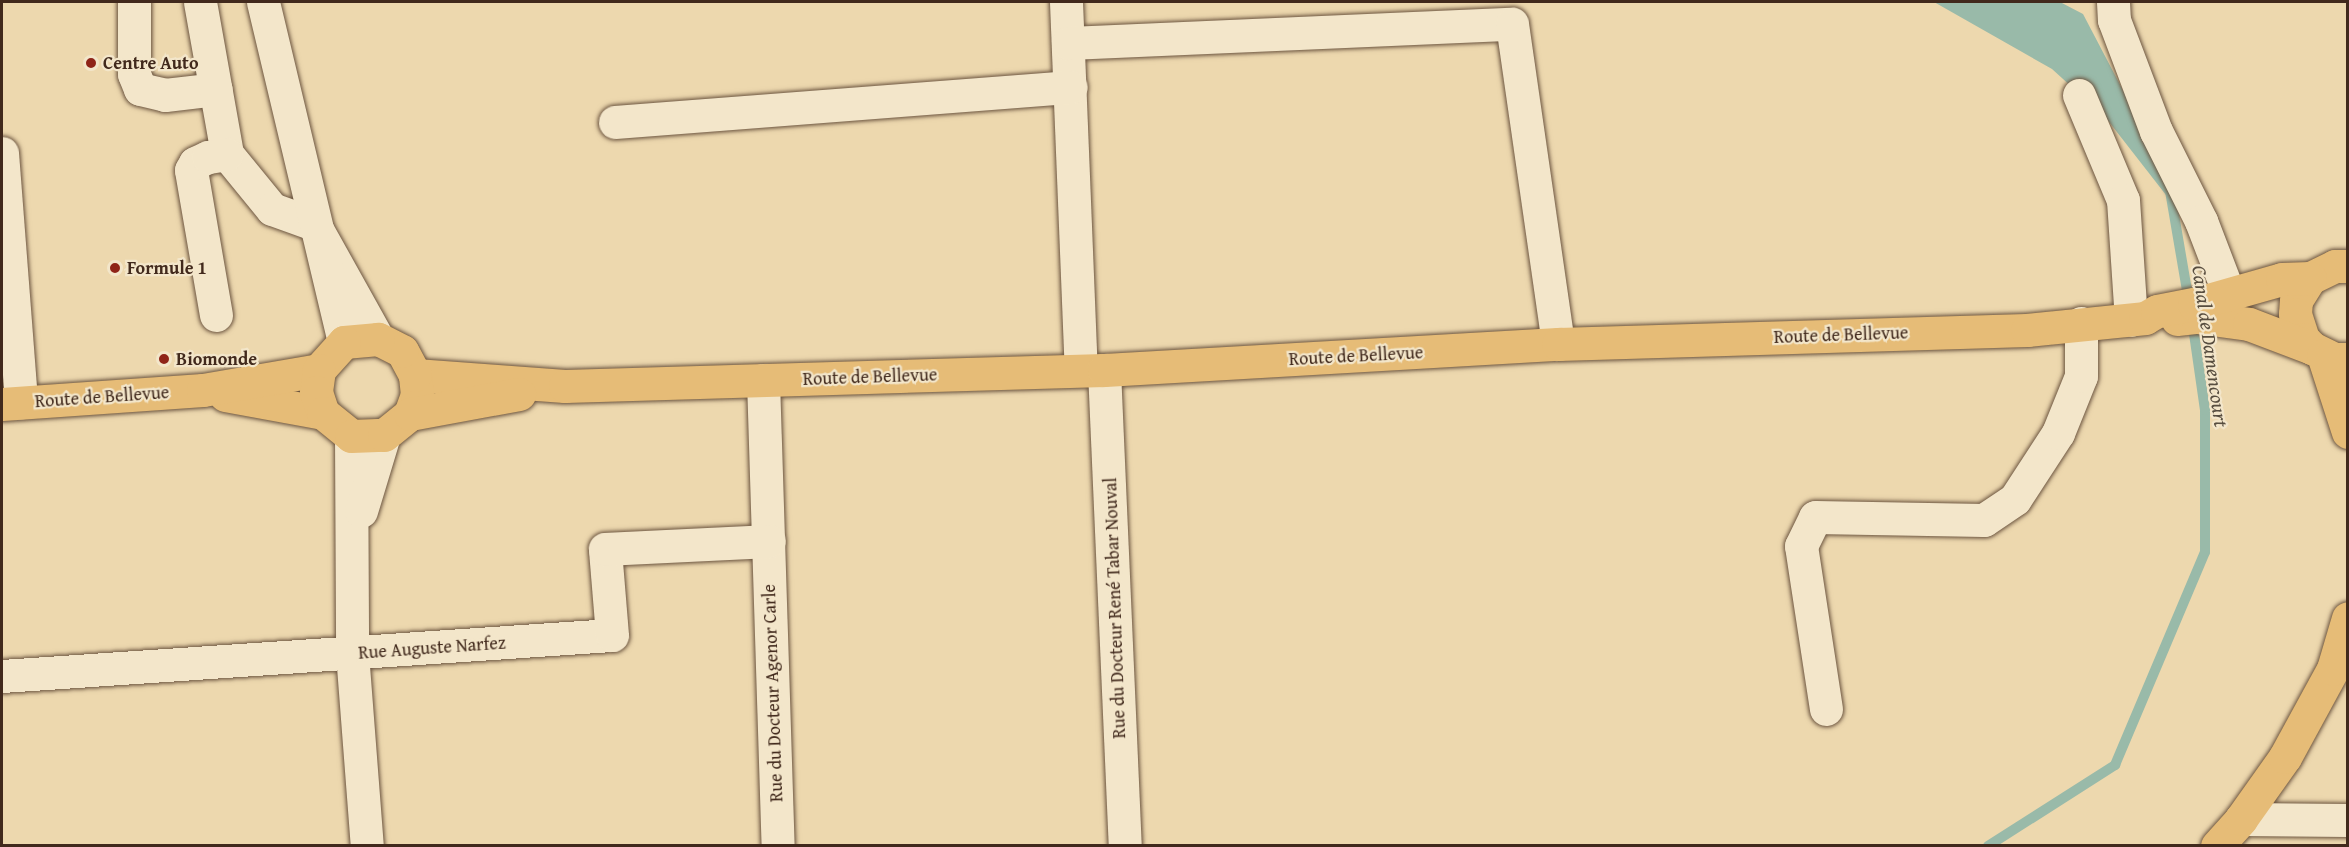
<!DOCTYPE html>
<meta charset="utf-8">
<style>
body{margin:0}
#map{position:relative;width:2349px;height:847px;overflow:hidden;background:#edd8ae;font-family:"Gentium Book Plus",serif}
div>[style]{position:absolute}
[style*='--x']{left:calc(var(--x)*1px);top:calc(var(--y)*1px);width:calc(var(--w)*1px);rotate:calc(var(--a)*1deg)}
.water>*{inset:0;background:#99baa9}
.stream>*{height:10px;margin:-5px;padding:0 5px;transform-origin:5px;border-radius:5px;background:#99baa9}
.roads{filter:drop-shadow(0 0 2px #6c5540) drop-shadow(0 0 2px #6c5540)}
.minor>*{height:33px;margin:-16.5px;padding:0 16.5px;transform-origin:16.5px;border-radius:16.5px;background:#f3e6ca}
.major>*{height:33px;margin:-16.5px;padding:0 16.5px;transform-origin:16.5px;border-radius:16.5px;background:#e6bc77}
.dots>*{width:16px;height:16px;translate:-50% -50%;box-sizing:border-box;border:3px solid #f3e6ca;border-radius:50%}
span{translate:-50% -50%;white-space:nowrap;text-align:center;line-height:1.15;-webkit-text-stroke:4.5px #f3e6ca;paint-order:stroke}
.poi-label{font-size:18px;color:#41291c;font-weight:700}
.left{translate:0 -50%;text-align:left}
.street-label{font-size:18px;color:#41291c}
.water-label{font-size:20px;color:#574d3f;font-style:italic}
.frame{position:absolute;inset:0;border:3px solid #41291c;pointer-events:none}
</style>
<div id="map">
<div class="water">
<i style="clip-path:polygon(1934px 2px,2060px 2px,2083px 14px,2172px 184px,2173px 204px,2106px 118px,2052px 69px)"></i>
</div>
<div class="stream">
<i style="--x:2170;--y:191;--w:113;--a:80.3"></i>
<i style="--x:1988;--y:846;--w:151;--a:-32.5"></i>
<i style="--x:2115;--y:765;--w:231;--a:-67.1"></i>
<i style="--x:2205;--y:552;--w:142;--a:-90"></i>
<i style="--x:2205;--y:410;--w:91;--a:-98.2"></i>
</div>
<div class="roads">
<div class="minor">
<i style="--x:134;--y:2;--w:72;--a:90"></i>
<i style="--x:134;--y:74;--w:16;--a:68"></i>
<i style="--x:140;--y:89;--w:26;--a:13"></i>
<i style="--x:165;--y:95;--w:51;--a:-6.7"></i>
<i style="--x:200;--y:2;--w:154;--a:79.9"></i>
<i style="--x:227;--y:154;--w:71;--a:50.7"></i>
<i style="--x:272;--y:209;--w:45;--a:19.7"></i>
<i style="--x:314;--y:224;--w:132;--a:60.9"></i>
<i style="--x:263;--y:2;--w:350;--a:76.6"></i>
<i style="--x:1066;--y:2;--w:368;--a:87.7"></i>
<i style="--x:2113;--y:2;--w:18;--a:87"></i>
<i style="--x:2114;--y:20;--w:119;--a:69.3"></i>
<i style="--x:2156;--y:131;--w:101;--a:63.4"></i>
<i style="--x:2201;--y:221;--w:78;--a:69"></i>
<i style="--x:1068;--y:43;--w:444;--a:-2.5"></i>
<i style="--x:1512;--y:24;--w:323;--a:81.8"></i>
<i style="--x:2079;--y:95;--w:114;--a:67.3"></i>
<i style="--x:2123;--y:200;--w:120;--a:86.2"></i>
<i style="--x:615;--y:122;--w:457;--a:-4.4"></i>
<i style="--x:2;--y:153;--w:250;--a:85.6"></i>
<i style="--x:216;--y:315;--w:147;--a:-99.8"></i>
<i style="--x:191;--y:170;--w:8;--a:-60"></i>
<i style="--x:195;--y:163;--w:14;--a:-25"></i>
<i style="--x:208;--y:157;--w:19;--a:-9"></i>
<i style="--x:1104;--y:370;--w:476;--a:87.5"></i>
<i style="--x:763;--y:380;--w:466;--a:88.2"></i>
<i style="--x:351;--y:436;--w:217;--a:89.7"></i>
<i style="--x:352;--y:653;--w:194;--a:85.6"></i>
<i style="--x:361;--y:511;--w:79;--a:-73.2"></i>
<i style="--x:2;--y:676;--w:611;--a:-3.85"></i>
<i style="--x:612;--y:635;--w:86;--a:-94.7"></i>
<i style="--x:605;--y:549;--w:164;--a:-2.8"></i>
<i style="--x:1826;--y:709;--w:165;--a:-98.7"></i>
<i style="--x:1801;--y:546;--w:32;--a:-64"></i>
<i style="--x:1815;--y:517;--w:169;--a:1"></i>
<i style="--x:1984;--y:520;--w:37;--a:-34"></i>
<i style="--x:2015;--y:499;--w:79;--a:-56.9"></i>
<i style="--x:2058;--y:433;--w:61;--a:-68"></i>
<i style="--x:2081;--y:376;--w:53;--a:-90"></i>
<i style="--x:2241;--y:819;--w:107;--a:0.5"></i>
</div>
<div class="major">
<i style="--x:2348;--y:266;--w:13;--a:180"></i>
<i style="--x:2335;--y:266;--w:28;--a:154"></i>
<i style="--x:2310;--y:278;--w:26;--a:122"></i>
<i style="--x:2296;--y:300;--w:14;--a:94"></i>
<i style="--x:2295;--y:314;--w:26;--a:72"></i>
<i style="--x:2303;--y:339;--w:13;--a:45"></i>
<i style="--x:2312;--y:348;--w:25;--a:26"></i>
<i style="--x:2335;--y:359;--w:13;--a:0"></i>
<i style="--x:2177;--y:319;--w:20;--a:-6"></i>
<i style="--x:2197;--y:317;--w:52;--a:7.7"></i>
<i style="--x:2249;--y:324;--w:67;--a:20.9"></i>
<i style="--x:2323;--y:355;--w:81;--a:72"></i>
<i style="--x:415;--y:375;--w:150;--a:4.2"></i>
<i style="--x:565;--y:386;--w:539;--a:-1.7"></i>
<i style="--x:1104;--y:370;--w:455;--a:-3.3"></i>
<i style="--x:1558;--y:344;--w:469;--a:-1.7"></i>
<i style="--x:2027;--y:330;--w:119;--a:-5.8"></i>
<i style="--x:2145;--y:318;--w:14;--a:-30"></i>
<i style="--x:2157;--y:311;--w:38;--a:-11"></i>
<i style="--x:2194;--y:304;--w:91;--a:-15.9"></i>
<i style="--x:2282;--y:279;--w:28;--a:-2"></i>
<i style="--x:225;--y:395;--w:100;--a:10.4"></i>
<i style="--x:2;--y:404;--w:201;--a:-4"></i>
<i style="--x:203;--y:390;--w:118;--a:-9.8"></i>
<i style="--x:410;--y:414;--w:20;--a:-70"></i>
<i style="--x:417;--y:395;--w:20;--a:-96"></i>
<i style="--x:415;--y:375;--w:27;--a:-118"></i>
<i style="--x:402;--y:351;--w:27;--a:-153"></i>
<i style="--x:378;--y:339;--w:34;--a:175"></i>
<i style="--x:344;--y:342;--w:38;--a:132"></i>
<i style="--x:319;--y:370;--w:22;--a:98"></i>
<i style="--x:316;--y:392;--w:22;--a:72"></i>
<i style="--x:323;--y:413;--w:36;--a:39"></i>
<i style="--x:351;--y:436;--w:33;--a:-2"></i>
<i style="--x:384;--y:435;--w:33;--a:-39"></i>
<i style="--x:410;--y:414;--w:111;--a:-10.4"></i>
<i style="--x:2217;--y:846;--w:36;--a:-48"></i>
<i style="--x:2241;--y:819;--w:76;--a:-54.6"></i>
<i style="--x:2285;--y:757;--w:100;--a:-61.4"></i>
<i style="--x:2333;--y:669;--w:53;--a:-73.6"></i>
</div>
</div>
<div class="dots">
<i style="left:91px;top:63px;background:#8f2418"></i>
<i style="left:115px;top:268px;background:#8f2418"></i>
<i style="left:164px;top:359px;background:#8f2418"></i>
</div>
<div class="poi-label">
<span class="left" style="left:103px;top:63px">Centre Auto</span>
<span class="left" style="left:127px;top:268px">Formule 1</span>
<span class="left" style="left:176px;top:359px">Biomonde</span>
</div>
<div class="street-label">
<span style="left:1841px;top:335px;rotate:-2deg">Route de Bellevue</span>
<span style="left:1356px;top:356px;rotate:-3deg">Route de Bellevue</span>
<span style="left:870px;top:377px;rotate:-2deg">Route de Bellevue</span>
<span style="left:102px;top:397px;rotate:-4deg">Route de Bellevue</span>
<span style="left:1115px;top:608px;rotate:-92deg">Rue du Docteur René Tabar Nouval</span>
<span style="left:432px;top:648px;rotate:-4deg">Rue Auguste Narfez</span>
<span style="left:773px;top:693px;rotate:-92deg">Rue du Docteur Agenor Carle</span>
</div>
<div class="water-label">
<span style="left:2211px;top:346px;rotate:82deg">Canal de Damencourt</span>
</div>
<div class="frame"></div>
</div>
